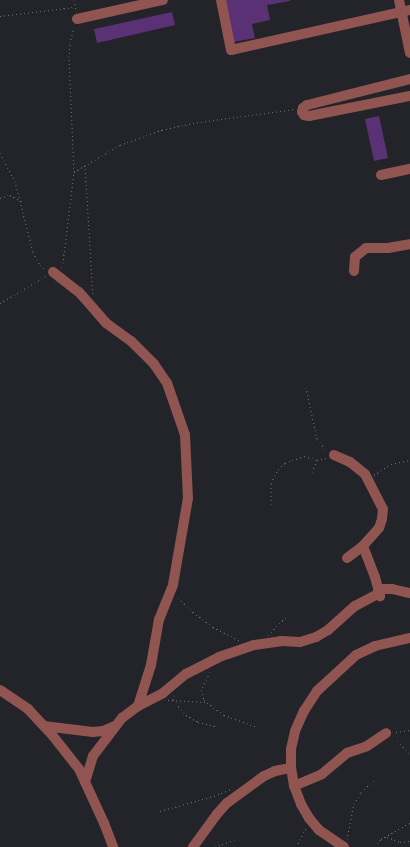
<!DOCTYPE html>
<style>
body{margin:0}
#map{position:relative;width:410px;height:847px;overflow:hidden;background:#23232a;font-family:"Source Serif 4",serif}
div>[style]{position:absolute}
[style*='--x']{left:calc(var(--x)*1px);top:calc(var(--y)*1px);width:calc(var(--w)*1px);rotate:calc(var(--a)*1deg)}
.building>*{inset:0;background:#5a3175}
.path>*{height:1px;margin-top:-0.5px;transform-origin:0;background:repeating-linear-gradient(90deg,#727278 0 1px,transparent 0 4px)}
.minor>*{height:10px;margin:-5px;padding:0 5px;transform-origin:5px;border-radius:5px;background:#905551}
span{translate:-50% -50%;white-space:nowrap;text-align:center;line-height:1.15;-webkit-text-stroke:3px #0d0d10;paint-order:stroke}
</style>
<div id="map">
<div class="building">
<i style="clip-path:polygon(224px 0,290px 0,290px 1px,267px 5px,270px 20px,252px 24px,255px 38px,233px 42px)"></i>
<i style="clip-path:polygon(172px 12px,175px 25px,97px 43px,94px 29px)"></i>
<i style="clip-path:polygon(379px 116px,388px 158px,374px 161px,365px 119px)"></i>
</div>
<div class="path">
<i style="--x:74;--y:0;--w:10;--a:79"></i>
<i style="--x:0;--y:16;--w:75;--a:-6.9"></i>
<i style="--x:0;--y:153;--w:32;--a:62"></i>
<i style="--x:15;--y:181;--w:73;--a:75.8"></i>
<i style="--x:33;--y:252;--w:15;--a:62"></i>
<i style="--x:40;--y:265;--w:7;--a:45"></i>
<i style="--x:85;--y:165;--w:131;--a:86.5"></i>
<i style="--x:74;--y:172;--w:53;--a:-30.4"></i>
<i style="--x:120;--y:145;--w:45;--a:-19.7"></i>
<i style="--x:162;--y:130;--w:32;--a:-13"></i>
<i style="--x:193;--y:123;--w:103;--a:-7.8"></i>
<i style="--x:0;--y:198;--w:10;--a:-17"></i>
<i style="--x:10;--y:195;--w:13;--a:29"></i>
<i style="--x:61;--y:267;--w:4;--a:-63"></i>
<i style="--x:63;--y:263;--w:92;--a:-83.1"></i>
<i style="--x:74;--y:172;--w:115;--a:-92.5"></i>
<i style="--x:69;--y:57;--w:14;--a:-86"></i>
<i style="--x:70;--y:43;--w:16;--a:-76"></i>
<i style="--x:0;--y:303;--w:53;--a:-30.4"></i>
<i style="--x:306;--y:387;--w:53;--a:78.1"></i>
<i style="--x:317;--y:439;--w:16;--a:50"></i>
<i style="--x:312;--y:472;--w:13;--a:-67"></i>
<i style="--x:374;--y:475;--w:20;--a:-33"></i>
<i style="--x:391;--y:464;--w:19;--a:-12"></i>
<i style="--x:271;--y:504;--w:21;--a:-90"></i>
<i style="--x:271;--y:483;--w:16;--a:-63"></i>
<i style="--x:278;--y:469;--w:9;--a:-41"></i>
<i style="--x:285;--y:463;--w:20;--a:-20"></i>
<i style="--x:304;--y:456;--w:14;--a:17"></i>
<i style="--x:317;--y:460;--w:9;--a:-13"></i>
<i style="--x:178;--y:598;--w:21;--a:43"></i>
<i style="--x:193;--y:612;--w:25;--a:37"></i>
<i style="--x:213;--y:627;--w:31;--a:27"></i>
<i style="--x:268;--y:635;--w:27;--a:-45"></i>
<i style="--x:210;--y:672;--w:20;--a:117"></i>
<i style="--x:201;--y:690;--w:10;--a:73"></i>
<i style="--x:204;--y:700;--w:25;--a:37"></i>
<i style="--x:224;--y:715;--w:35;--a:20"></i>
<i style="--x:174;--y:695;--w:5;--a:101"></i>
<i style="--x:173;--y:700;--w:20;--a:49"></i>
<i style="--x:186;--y:715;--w:14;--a:30"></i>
<i style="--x:198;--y:722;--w:18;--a:13"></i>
<i style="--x:168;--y:700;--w:39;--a:3"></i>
<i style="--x:396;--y:732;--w:14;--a:-8"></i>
<i style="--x:397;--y:741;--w:18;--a:45"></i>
<i style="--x:160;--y:811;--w:56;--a:-15.5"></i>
<i style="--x:214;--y:796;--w:18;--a:-22"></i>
<i style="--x:387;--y:837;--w:14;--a:21"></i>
<i style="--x:400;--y:842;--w:10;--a:-6"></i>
<i style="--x:347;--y:839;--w:36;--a:-79"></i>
<i style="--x:354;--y:804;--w:14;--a:-60"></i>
<i style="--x:361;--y:792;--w:19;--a:-43"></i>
<i style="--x:215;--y:847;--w:22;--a:-21"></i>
<i style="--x:296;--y:847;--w:21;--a:-62"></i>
<i style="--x:375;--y:847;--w:10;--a:-53"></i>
<i style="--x:381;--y:839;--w:33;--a:-29"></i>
</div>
<div class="minor">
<i style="--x:221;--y:0;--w:51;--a:78.7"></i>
<i style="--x:231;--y:50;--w:183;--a:-12.6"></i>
<i style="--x:399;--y:0;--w:54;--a:78.3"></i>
<i style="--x:77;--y:19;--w:88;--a:-12.5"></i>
<i style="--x:410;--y:79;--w:106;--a:165.8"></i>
<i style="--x:307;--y:105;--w:5;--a:143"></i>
<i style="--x:303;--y:108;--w:4;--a:104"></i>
<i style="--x:302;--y:112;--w:4;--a:56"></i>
<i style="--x:304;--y:115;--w:5;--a:11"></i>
<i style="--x:309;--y:116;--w:103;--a:-11.2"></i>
<i style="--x:381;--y:175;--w:30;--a:-12"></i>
<i style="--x:354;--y:271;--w:14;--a:-86"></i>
<i style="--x:355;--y:257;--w:14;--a:-39"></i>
<i style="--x:366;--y:248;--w:22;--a:0"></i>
<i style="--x:388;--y:248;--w:22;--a:-10"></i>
<i style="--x:53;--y:272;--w:33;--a:38"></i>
<i style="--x:79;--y:292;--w:41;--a:48.9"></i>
<i style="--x:106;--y:323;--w:31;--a:36"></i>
<i style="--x:131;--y:341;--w:33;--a:45"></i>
<i style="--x:154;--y:364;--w:23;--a:56"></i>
<i style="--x:167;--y:383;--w:55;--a:70.9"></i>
<i style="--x:185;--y:435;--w:63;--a:87.3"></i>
<i style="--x:188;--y:498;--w:88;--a:99.8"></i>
<i style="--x:173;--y:585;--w:37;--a:112"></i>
<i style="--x:159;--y:619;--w:47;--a:99.9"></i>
<i style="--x:151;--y:665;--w:43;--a:107.6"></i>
<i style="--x:334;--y:455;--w:17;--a:24"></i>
<i style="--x:350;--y:462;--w:19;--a:39"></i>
<i style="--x:365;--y:474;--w:39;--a:63"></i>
<i style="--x:383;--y:509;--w:10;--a:96"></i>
<i style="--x:382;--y:519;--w:9;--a:108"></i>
<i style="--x:379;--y:528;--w:24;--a:132"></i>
<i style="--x:363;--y:546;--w:20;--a:143"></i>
<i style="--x:363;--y:546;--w:33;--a:69"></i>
<i style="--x:375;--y:577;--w:20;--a:75"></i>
<i style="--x:378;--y:589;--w:14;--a:0"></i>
<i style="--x:392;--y:589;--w:18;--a:13"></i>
<i style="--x:0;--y:690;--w:34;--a:34"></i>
<i style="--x:28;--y:709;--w:37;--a:47"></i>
<i style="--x:53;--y:736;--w:42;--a:51.8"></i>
<i style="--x:79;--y:769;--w:60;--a:65.2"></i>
<i style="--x:104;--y:823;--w:26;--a:69"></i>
<i style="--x:44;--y:726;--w:49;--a:7"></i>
<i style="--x:93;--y:732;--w:10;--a:-6"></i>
<i style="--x:103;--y:731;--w:13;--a:-23"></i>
<i style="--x:85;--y:782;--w:27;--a:-73"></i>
<i style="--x:93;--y:756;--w:48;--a:-52.7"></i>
<i style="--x:122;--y:718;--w:20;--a:-37"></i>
<i style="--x:138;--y:706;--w:28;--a:-27"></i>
<i style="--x:163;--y:693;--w:30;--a:-40"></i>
<i style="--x:186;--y:674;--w:37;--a:-27"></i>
<i style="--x:219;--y:657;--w:37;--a:-19"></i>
<i style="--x:254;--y:645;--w:27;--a:-8"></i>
<i style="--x:281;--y:641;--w:19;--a:3"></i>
<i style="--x:300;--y:642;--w:17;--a:-17"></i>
<i style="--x:316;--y:637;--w:14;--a:-30"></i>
<i style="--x:328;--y:630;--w:36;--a:-42"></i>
<i style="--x:355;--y:606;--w:27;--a:-28"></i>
<i style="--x:294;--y:786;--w:30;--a:-23"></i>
<i style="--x:322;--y:774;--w:33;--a:-40"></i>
<i style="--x:347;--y:753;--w:21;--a:-19"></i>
<i style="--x:367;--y:746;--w:23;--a:-34"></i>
<i style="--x:193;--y:847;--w:41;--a:-54"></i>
<i style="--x:217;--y:814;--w:15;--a:-48"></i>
<i style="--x:227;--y:803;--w:46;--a:-36.1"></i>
<i style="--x:264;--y:776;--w:12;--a:-24"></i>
<i style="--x:275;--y:771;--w:16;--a:-11"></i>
<i style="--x:344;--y:847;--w:30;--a:-146"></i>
<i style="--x:319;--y:830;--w:16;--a:-130"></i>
<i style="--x:309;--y:818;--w:16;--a:-120"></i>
<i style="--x:301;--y:804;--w:19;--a:-111"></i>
<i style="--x:294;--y:786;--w:18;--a:-99"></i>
<i style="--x:291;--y:768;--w:19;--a:-90"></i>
<i style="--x:291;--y:749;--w:18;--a:-77"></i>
<i style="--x:295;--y:731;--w:22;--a:-66"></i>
<i style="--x:304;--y:711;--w:24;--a:-57"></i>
<i style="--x:317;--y:691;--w:53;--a:-42.7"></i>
<i style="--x:356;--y:655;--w:21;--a:-25"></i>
<i style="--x:375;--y:646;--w:36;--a:-13"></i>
</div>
</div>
